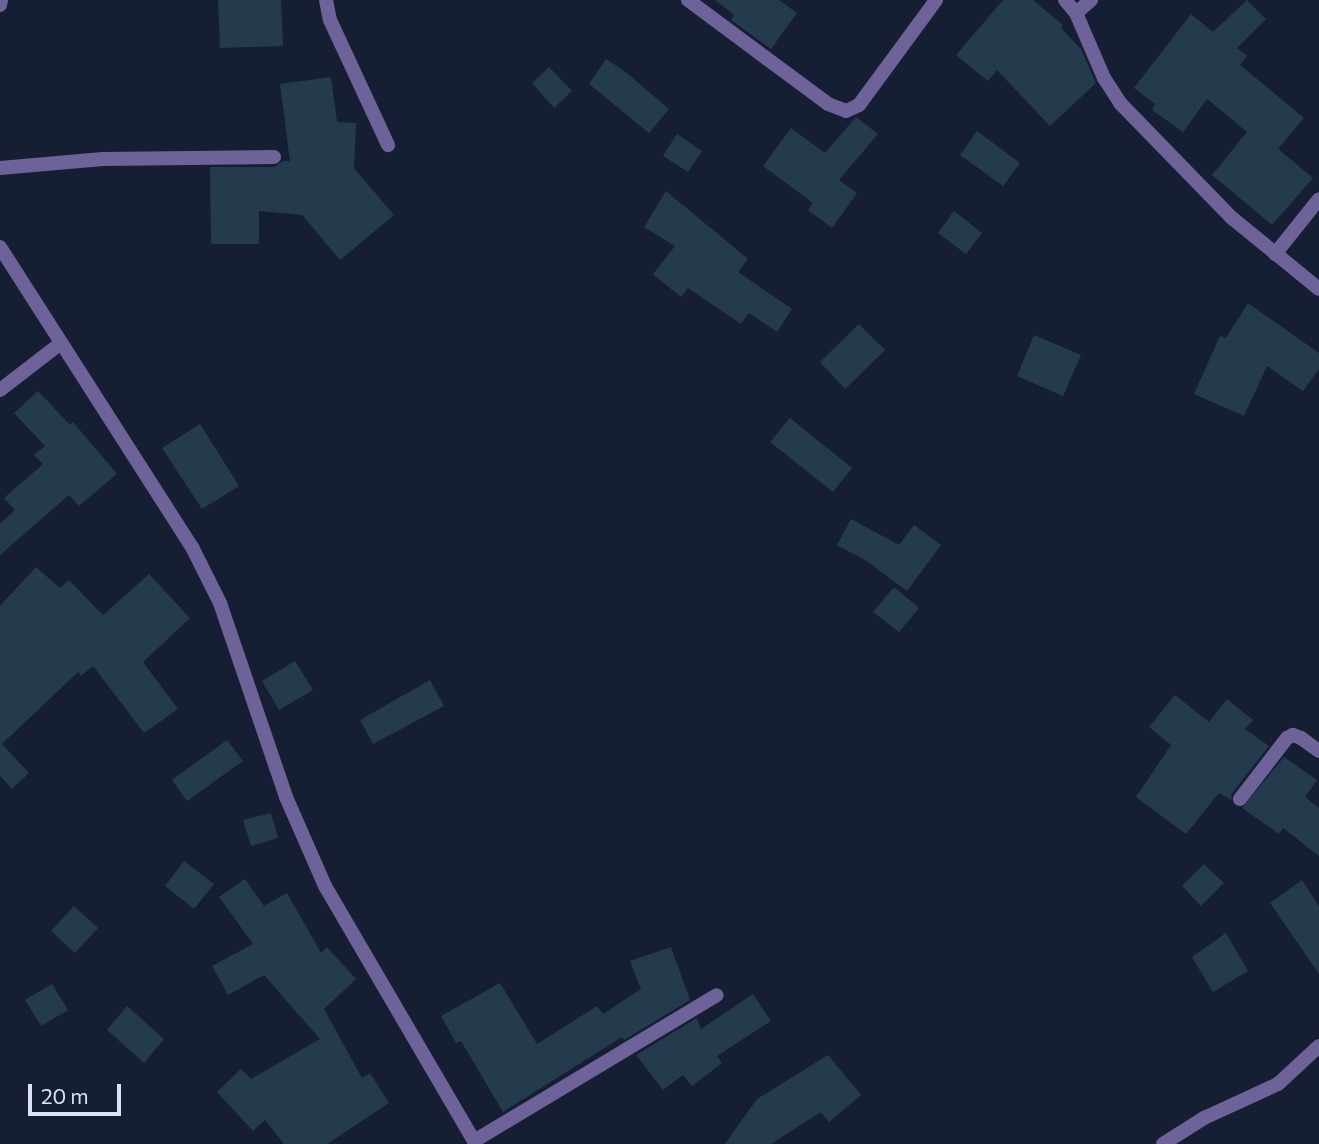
<!DOCTYPE html>
<style>
body{margin:0}
#map{position:relative;width:1319px;height:1144px;overflow:hidden;background:#161e33;font-family:Commissioner,sans-serif}
div>[style]{position:absolute}
[style*='--x']{left:calc(var(--x)*1px);top:calc(var(--y)*1px);width:calc(var(--w)*1px);rotate:calc(var(--a)*1deg)}
.building>*{inset:0;background:#243b4d}
.street>*{height:14px;margin:-7px;padding:0 7px;transform-origin:7px;border-radius:7px;background:#6e6399}
span{translate:-50% -50%;white-space:nowrap;text-align:center;line-height:1.15;-webkit-text-stroke:5px #161e33;paint-order:stroke}
.scale{position:absolute;left:28px;top:1084px;width:93px;height:32px;box-sizing:border-box;border:4px solid #dbe2f0;border-top:0;padding-left:9px;font-size:21px;line-height:24px;white-space:nowrap;color:#dbe2f0;-webkit-text-stroke:5px #161e33;paint-order:stroke}
</style>
<div id="map">
<div class="building">
<i style="clip-path:polygon(218px 0,281px 0,283px 46px,220px 48px)"></i>
<i style="clip-path:polygon(715px 0,779px 0,797px 13px,771px 49px,731px 20px,734px 15px)"></i>
<i style="clip-path:polygon(1003px 0,1033px 0,1063px 25px,1061px 28px,1081px 49px,1096px 83px,1050px 126px,997px 70px,988px 81px,956px 55px)"></i>
<i style="clip-path:polygon(1247px 0,1266px 19px,1237px 48px,1247px 56px,1240px 65px,1304px 118px,1278px 149px,1313px 178px,1272px 225px,1212px 175px,1247px 132px,1207px 99px,1183px 132px,1152px 110px,1155px 104px,1134px 88px,1191px 14px,1213px 32px)"></i>
<i style="clip-path:polygon(606px 59px,627px 73px,669px 109px,649px 133px,589px 84px)"></i>
<i style="clip-path:polygon(549px 67px,572px 91px,554px 108px,532px 83px)"></i>
<i style="clip-path:polygon(331px 77px,337px 122px,356px 123px,354px 168px,394px 215px,340px 260px,302px 215px,259px 211px,259px 244px,211px 244px,210px 167px,274px 167px,283px 161px,290px 161px,280px 84px)"></i>
<i style="clip-path:polygon(856px 117px,878px 134px,839px 180px,857px 193px,832px 228px,808px 210px,813px 203px,763px 166px,791px 128px,825px 153px)"></i>
<i style="clip-path:polygon(977px 131px,1020px 163px,1003px 186px,960px 155px)"></i>
<i style="clip-path:polygon(677px 134px,702px 151px,688px 172px,663px 156px)"></i>
<i style="clip-path:polygon(666px 191px,748px 259px,738px 272px,792px 309px,777px 332px,749px 313px,741px 324px,688px 288px,681px 297px,653px 274px,675px 246px,644px 227px)"></i>
<i style="clip-path:polygon(954px 211px,982px 233px,966px 254px,938px 233px)"></i>
<i style="clip-path:polygon(1248px 303px,1319px 353px,1319px 369px,1303px 391px,1267px 366px,1244px 416px,1194px 394px,1220px 336px,1226px 338px)"></i>
<i style="clip-path:polygon(859px 324px,885px 350px,845px 389px,820px 362px)"></i>
<i style="clip-path:polygon(1034px 335px,1081px 355px,1063px 396px,1017px 376px)"></i>
<i style="clip-path:polygon(38px 391px,70px 425px,73px 422px,117px 474px,79px 506px,69px 495px,0 555px,0 524px,15px 510px,4px 498px,43px 464px,34px 455px,45px 446px,14px 413px)"></i>
<i style="clip-path:polygon(790px 418px,852px 468px,833px 492px,770px 442px)"></i>
<i style="clip-path:polygon(200px 424px,239px 486px,202px 509px,162px 448px)"></i>
<i style="clip-path:polygon(851px 519px,899px 545px,914px 525px,941px 545px,907px 591px,865px 560px,837px 545px)"></i>
<i style="clip-path:polygon(36px 567px,60px 588px,69px 580px,103px 615px,149px 574px,190px 618px,143px 662px,178px 709px,144px 733px,93px 666px,81px 676px,78px 672px,2px 744px,29px 773px,12px 789px,0 776px,0 606px)"></i>
<i style="clip-path:polygon(894px 587px,919px 608px,899px 632px,873px 612px)"></i>
<i style="clip-path:polygon(295px 661px,313px 690px,279px 710px,262px 681px)"></i>
<i style="clip-path:polygon(430px 680px,444px 706px,373px 744px,360px 720px)"></i>
<i style="clip-path:polygon(1175px 695px,1209px 722px,1227px 699px,1253px 720px,1245px 729px,1269px 746px,1232px 793px,1231px 800px,1219px 793px,1186px 834px,1136px 797px,1171px 745px,1149px 727px)"></i>
<i style="clip-path:polygon(227px 740px,243px 761px,187px 801px,172px 780px)"></i>
<i style="clip-path:polygon(1284px 757px,1317px 780px,1305px 797px,1319px 808px,1319px 856px,1283px 828px,1279px 834px,1242px 808px)"></i>
<i style="clip-path:polygon(271px 813px,278px 838px,251px 846px,243px 820px)"></i>
<i style="clip-path:polygon(184px 861px,214px 884px,194px 909px,165px 886px)"></i>
<i style="clip-path:polygon(1204px 864px,1224px 883px,1201px 906px,1182px 886px)"></i>
<i style="clip-path:polygon(245px 879px,264px 906px,287px 893px,321px 953px,327px 947px,356px 979px,324px 1009px,362px 1078px,370px 1073px,389px 1103px,327px 1144px,284px 1144px,265px 1120px,253px 1131px,217px 1092px,241px 1069px,251px 1079px,320px 1039px,264px 975px,228px 995px,212px 966px,253px 944px,219px 897px)"></i>
<i style="clip-path:polygon(1302px 880px,1319px 906px,1319px 974px,1270px 903px)"></i>
<i style="clip-path:polygon(74px 906px,98px 928px,75px 953px,51px 931px)"></i>
<i style="clip-path:polygon(1226px 933px,1248px 971px,1213px 992px,1192px 957px)"></i>
<i style="clip-path:polygon(671px 947px,690px 1000px,624px 1040px,622px 1037px,503px 1112px,461px 1041px,456px 1043px,441px 1016px,500px 983px,537px 1044px,597px 1006px,603px 1014px,641px 989px,630px 961px)"></i>
<i style="clip-path:polygon(52px 984px,68px 1010px,41px 1026px,25px 1000px)"></i>
<i style="clip-path:polygon(753px 994px,771px 1021px,717px 1056px,722px 1063px,692px 1086px,683px 1075px,663px 1090px,636px 1055px,697px 1018px,701px 1029px)"></i>
<i style="clip-path:polygon(127px 1006px,164px 1039px,144px 1063px,107px 1030px)"></i>
<i style="clip-path:polygon(828px 1055px,861px 1095px,829px 1122px,821px 1112px,771px 1144px,725px 1144px,757px 1099px)"></i>
</div>
<div class="street">
<i style="--x:326;--y:0;--w:20;--a:79"></i>
<i style="--x:330;--y:20;--w:138;--a:65.1"></i>
<i style="--x:688;--y:0;--w:174;--a:36.6"></i>
<i style="--x:828;--y:104;--w:19;--a:21"></i>
<i style="--x:846;--y:111;--w:14;--a:-25"></i>
<i style="--x:859;--y:105;--w:130;--a:-53.7"></i>
<i style="--x:1065;--y:0;--w:17;--a:50"></i>
<i style="--x:1076;--y:13;--w:71;--a:66.7"></i>
<i style="--x:1104;--y:78;--w:30;--a:57"></i>
<i style="--x:1120;--y:103;--w:161;--a:45.8"></i>
<i style="--x:1232;--y:218;--w:112;--a:39.2"></i>
<i style="--x:0;--y:5;--w:5;--a:-79"></i>
<i style="--x:1076;--y:13;--w:20;--a:-41"></i>
<i style="--x:0;--y:168;--w:103;--a:-5"></i>
<i style="--x:103;--y:159;--w:171;--a:-0.7"></i>
<i style="--x:0;--y:247;--w:356;--a:57.4"></i>
<i style="--x:192;--y:547;--w:63;--a:63.4"></i>
<i style="--x:220;--y:603;--w:205;--a:71.2"></i>
<i style="--x:286;--y:797;--w:97;--a:66.3"></i>
<i style="--x:325;--y:886;--w:299;--a:59.7"></i>
<i style="--x:1275;--y:254;--w:70;--a:-51.3"></i>
<i style="--x:0;--y:390;--w:77;--a:-37.6"></i>
<i style="--x:1240;--y:799;--w:77;--a:-52.4"></i>
<i style="--x:1287;--y:738;--w:7;--a:-27"></i>
<i style="--x:1293;--y:735;--w:9;--a:21"></i>
<i style="--x:1301;--y:738;--w:22;--a:36"></i>
<i style="--x:474;--y:1141;--w:283;--a:-31"></i>
<i style="--x:1163;--y:1144;--w:49;--a:-32.4"></i>
<i style="--x:1204;--y:1118;--w:81;--a:-24.7"></i>
<i style="--x:1278;--y:1084;--w:56;--a:-42.8"></i>
</div>
<div class="scale">20 m</div>
</div>
